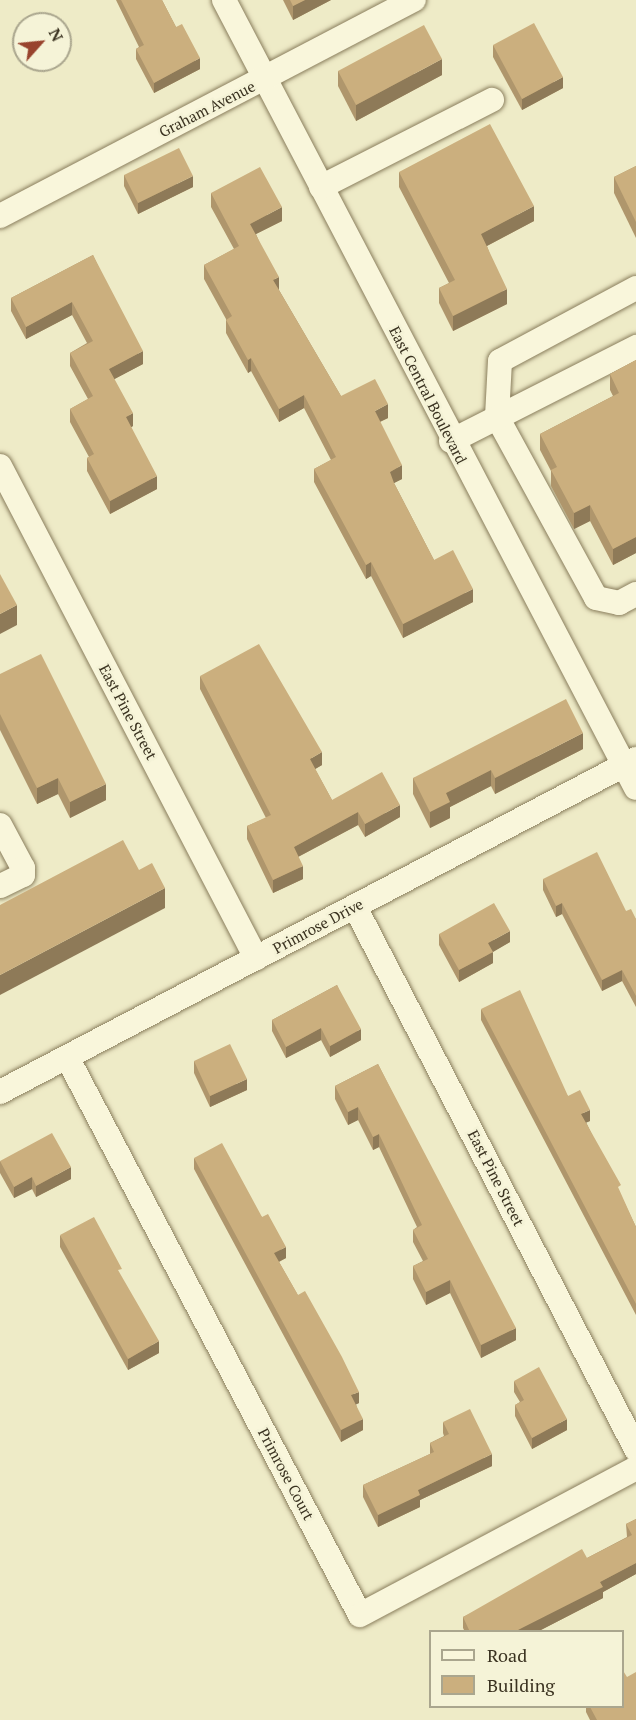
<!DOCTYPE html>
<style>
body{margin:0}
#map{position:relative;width:636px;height:1720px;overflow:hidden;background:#eeebc7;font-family:"PT Serif",serif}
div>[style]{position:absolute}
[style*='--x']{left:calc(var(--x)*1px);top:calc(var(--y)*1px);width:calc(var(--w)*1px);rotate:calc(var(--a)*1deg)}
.roads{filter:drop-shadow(0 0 2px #8a7e5d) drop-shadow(0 0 2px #8a7e5d)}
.minor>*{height:24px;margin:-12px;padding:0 12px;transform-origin:12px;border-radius:12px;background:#f9f6db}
.wall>*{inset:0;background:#af966c}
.shaded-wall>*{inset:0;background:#8e7a58}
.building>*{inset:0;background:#cbaf7e}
span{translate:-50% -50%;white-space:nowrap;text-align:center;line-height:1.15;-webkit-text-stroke:5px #f5f3d7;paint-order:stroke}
.street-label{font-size:15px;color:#3a3220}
.legend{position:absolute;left:429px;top:1630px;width:195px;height:78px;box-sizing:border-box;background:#f5f3d7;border:2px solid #aaa68e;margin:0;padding:8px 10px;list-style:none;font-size:18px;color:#3a3220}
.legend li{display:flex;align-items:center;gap:12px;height:30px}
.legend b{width:30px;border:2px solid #aaa68e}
.north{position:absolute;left:12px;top:12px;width:60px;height:60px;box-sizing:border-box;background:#f5f3d7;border:2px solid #aaa68e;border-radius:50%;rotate:63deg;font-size:16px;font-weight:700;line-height:24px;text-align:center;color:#3a3220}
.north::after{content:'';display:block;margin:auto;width:21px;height:27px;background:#98432d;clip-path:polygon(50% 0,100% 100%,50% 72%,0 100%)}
</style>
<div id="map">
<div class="roads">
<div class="minor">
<i style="--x:224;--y:0;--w:889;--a:62.4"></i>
<i style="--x:321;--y:187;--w:192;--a:-27"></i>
<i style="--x:0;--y:216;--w:467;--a:-27.6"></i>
<i style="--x:636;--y:288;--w:154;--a:151.8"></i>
<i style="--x:500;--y:361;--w:56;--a:93.1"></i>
<i style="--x:497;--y:417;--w:206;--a:61.3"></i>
<i style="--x:596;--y:598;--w:24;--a:12"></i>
<i style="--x:619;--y:603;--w:19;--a:-28"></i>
<i style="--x:451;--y:441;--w:208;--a:-26.9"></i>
<i style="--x:0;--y:466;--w:555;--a:62.51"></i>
<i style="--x:0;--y:825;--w:49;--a:61.9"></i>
<i style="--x:23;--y:868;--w:7;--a:90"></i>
<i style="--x:23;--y:875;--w:25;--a:154"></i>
<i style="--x:355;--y:907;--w:611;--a:62.6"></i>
<i style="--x:67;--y:1057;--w:630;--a:62.3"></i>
<i style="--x:360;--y:1615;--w:313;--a:-28"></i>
<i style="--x:0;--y:1092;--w:718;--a:-27.64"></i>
</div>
</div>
<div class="wall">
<i style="clip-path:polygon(116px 0,162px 0,176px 27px,200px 69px,154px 93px,136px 59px,136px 49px,139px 47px)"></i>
<i style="clip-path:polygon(283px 0,331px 0,293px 20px)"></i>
<i style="clip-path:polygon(493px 45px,563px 88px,522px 110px,493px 57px)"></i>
<i style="clip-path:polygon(338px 71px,442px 75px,356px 121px,338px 86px)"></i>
<i style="clip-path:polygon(636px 166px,636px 238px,614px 193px,614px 177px)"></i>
<i style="clip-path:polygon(399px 172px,534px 221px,487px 246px,507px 304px,453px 331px,439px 303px,439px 288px,449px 283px,399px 187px)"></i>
<i style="clip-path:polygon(124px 175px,193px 187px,138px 214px,124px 186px)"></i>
<i style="clip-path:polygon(211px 193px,282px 221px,256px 234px,279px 290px,341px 396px,388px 418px,380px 422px,402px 479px,394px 483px,434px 560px,473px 602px,403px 638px,371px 576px,366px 579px,314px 482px,314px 469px,331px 460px,304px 408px,279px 422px,251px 371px,248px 373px,226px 333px,226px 319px,204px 279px,204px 265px,234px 249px,211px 207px)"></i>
<i style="clip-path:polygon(93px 255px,143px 364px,114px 379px,133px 426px,131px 427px,157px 489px,110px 514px,87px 471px,87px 458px,89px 457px,70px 422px,70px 409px,88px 399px,70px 366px,70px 353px,87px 343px,72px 315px,26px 339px,11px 311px,11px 298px)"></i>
<i style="clip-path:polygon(636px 360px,636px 553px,613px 565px,590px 521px,574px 529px,551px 486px,551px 471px,540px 450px,540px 434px,613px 396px,610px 390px,610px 374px)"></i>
<i style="clip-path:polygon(0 674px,106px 800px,70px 818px,58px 794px,37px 804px,0 730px)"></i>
<i style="clip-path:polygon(200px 676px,322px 765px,315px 769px,332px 800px,400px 817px,365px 837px,358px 825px,298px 857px,303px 879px,273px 893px,247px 839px,247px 826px,266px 818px,200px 689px)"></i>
<i style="clip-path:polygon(583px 749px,495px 794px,491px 786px,450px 807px,450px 818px,430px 828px,413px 794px,413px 778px)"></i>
<i style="clip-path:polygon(543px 879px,626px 911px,636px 919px,636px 1007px,622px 981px,602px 991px,562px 914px,556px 917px,543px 890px)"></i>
<i style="clip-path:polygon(439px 934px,510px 942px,492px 952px,493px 963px,459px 982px,439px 945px)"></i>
<i style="clip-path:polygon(337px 985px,361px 1040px,330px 1057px,321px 1040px,286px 1058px,272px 1031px,272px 1020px)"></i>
<i style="clip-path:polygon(481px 1009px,568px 1096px,590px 1121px,586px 1122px,636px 1227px,636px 1315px,481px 1020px)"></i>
<i style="clip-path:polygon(194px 1061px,247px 1090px,210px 1107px,194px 1073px)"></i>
<i style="clip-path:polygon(378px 1064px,516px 1340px,481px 1358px,450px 1293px,426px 1305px,413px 1279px,413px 1266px,423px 1261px,413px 1242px,413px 1230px,417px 1227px,379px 1147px,373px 1150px,358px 1120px,348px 1125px,335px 1099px,335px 1086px)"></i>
<i style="clip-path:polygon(194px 1158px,262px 1217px,286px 1258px,279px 1262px,359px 1403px,356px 1404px,363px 1430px,341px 1442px,194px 1169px)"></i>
<i style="clip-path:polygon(0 1161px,71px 1179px,36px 1197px,32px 1189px,14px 1198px,0 1173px)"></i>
<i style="clip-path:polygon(60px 1235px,159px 1353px,128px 1370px,60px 1247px)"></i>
<i style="clip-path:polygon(514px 1381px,567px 1430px,532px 1449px,515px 1416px,515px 1405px,520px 1402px,514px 1392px)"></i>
<i style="clip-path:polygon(443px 1422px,492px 1466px,420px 1500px,420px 1507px,378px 1527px,363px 1497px,363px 1485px,430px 1454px,430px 1443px,444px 1436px,443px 1433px)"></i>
<i style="clip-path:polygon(636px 1519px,636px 1574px,603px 1592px,603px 1598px,537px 1632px,465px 1632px,463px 1628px,463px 1617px,587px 1558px,627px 1537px,626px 1524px)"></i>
<i style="clip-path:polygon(586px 1707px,622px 1707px,636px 1720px,590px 1720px,586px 1712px)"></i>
</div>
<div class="shaded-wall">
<i style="clip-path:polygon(305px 0,331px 0,293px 20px,293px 6px)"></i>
<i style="clip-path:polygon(200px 58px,200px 69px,154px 93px,154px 83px)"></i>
<i style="clip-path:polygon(442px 59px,442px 75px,356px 121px,356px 105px)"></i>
<i style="clip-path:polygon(563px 77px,563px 88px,522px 110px,522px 99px)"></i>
<i style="clip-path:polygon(193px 176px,193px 187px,138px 214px,138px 203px)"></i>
<i style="clip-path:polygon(534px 206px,534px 221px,481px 249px,481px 234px)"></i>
<i style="clip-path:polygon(282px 207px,282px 221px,250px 237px,250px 224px)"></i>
<i style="clip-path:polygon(279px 277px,279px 290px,273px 280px)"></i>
<i style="clip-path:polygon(507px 289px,507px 304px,453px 331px,453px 316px)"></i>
<i style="clip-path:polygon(72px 302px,72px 315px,26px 339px,26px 327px)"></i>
<i style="clip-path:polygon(143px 351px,143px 364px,109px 382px,109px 369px)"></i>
<i style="clip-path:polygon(251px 358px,251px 371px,248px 373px,248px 360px)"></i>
<i style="clip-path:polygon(304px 395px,304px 408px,279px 422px,279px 409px)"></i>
<i style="clip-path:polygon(388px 404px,388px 418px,375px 424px,375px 411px)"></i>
<i style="clip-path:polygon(133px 413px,133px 426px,126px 430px,126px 417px)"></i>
<i style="clip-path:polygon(402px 465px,402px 479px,390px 485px,390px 472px)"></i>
<i style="clip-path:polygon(157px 476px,157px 489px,110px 514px,110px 501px)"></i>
<i style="clip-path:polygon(590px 505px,590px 521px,574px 529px,574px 513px)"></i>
<i style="clip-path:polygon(636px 537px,636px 553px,613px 565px,613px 549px)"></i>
<i style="clip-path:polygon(371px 562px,371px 576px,366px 579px,366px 565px)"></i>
<i style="clip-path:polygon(473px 589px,473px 602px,403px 638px,403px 624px)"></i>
<i style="clip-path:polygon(17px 605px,17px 625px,0 634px,0 614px)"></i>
<i style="clip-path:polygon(583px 733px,583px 749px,495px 794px,495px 778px)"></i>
<i style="clip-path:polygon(322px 752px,322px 765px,310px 772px,310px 759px)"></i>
<i style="clip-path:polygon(491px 770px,491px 786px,450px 807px,450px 818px,430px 828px,430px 812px,446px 793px)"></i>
<i style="clip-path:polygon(58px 778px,58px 794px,37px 804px,37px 788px)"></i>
<i style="clip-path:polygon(106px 784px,106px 800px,70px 818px,70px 802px)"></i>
<i style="clip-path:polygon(400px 805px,400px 817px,365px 837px,365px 824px)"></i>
<i style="clip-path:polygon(358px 812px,358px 825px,294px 859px,294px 847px)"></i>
<i style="clip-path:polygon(303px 866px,303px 879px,273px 893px,273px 880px)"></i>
<i style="clip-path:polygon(165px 888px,165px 908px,0 995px,0 975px)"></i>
<i style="clip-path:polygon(562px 903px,562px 914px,556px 917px,556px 906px)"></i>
<i style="clip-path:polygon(510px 931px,510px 942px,488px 955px,488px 943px)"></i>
<i style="clip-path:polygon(493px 952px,493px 963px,459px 982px,459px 970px)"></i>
<i style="clip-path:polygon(622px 970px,622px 981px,602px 991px,602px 980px)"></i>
<i style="clip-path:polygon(321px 1028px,321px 1040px,286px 1058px,286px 1047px)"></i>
<i style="clip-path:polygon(361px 1029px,361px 1040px,330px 1057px,330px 1046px)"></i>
<i style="clip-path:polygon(247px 1079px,247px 1090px,210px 1107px,210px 1096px)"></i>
<i style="clip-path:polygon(358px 1107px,358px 1120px,348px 1125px,348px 1112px)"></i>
<i style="clip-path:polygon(590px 1110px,590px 1121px,581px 1125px,581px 1114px)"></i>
<i style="clip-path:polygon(379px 1134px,379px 1147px,373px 1150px,373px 1137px)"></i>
<i style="clip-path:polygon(71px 1167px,71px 1179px,36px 1197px,36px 1186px)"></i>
<i style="clip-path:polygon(32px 1177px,32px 1189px,14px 1198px,14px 1187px)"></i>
<i style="clip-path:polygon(286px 1247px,286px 1258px,274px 1264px,274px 1253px)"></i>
<i style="clip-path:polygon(450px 1280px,450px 1293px,426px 1305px,426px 1292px)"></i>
<i style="clip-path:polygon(516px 1328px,516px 1340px,481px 1358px,481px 1345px)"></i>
<i style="clip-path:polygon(159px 1341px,159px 1353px,128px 1370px,128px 1359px)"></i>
<i style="clip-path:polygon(359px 1392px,359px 1403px,351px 1407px,351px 1395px)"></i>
<i style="clip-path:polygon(363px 1419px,363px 1430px,341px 1442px,341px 1430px)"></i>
<i style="clip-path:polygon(567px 1419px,567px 1430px,532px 1449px,532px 1438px)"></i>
<i style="clip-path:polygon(492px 1454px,492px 1466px,420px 1500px,420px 1507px,378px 1527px,378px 1515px,418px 1490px)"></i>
<i style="clip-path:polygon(636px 1563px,636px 1574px,603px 1592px,603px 1598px,537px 1632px,514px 1632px,600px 1582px)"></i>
</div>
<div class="building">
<i style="clip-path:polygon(121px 0,162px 0,176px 27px,182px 24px,200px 58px,154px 83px,136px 49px,144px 45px)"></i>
<i style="clip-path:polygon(290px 0,305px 0,293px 6px)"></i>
<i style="clip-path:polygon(534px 23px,563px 77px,522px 99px,493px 45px)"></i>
<i style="clip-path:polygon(424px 25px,442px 59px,356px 105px,338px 71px)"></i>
<i style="clip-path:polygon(490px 124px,534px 206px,481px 234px,507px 289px,453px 316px,439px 288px,455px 280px,399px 172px)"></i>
<i style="clip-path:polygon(179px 148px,193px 176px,138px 203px,124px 175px)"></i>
<i style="clip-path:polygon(636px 166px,636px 222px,614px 177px)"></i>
<i style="clip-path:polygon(260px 167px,282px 207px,250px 224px,279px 277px,273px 280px,341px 396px,375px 379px,388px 404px,375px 411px,402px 465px,390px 472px,394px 483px,434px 560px,453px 550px,473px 589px,403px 624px,371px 562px,366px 565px,314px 469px,336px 457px,304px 395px,279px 409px,251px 358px,248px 360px,226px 320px,232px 316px,204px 265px,239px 246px,211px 193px)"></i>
<i style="clip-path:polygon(93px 255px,143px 351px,109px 369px,133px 413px,126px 417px,157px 476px,110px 501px,87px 458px,94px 454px,70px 409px,93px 396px,70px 353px,93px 341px,72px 302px,26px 327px,11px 298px)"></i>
<i style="clip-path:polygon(636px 360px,636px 537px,613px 549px,590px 505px,574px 513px,551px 470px,557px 467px,540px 434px,619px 393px,610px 374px)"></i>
<i style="clip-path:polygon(0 574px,17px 605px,0 614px)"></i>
<i style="clip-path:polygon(259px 644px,322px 752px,310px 759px,332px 800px,382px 772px,400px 805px,365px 824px,358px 812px,294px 847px,303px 866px,273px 880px,247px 826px,271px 815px,200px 676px)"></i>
<i style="clip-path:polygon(41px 654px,106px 784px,70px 802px,58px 778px,37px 788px,0 714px,0 674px)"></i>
<i style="clip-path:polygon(566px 699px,583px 733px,495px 778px,491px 770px,446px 793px,450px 802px,430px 812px,413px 778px)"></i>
<i style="clip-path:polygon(123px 840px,139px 870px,152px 863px,165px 888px,0 975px,0 905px)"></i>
<i style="clip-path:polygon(597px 852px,626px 911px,631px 909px,636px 919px,636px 996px,622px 970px,602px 980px,562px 903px,556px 906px,543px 879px)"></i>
<i style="clip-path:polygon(494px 903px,510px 931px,488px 943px,493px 952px,459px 970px,439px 934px)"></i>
<i style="clip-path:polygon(337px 985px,361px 1029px,330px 1046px,321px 1028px,286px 1047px,272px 1020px)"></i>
<i style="clip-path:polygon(520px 990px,568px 1096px,580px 1090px,590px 1110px,581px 1114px,621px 1185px,618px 1187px,636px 1227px,636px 1304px,481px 1009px)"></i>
<i style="clip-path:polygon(230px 1044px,247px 1079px,210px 1096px,194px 1061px)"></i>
<i style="clip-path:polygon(378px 1064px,516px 1328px,481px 1345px,450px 1280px,426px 1292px,413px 1266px,428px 1259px,413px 1230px,422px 1225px,379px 1134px,373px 1137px,358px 1107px,348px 1112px,335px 1086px)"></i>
<i style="clip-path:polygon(52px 1133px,71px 1167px,36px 1186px,32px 1177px,14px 1187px,0 1161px)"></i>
<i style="clip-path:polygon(222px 1143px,262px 1217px,268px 1214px,286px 1247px,274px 1253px,298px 1295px,305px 1291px,342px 1357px,359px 1392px,351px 1395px,363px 1419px,341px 1430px,194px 1158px)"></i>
<i style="clip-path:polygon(94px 1217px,122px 1269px,118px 1270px,159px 1341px,128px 1359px,60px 1235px)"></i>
<i style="clip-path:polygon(539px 1367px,567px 1419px,532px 1438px,515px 1405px,524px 1400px,514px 1381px)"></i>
<i style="clip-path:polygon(470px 1409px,492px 1454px,418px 1490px,420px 1495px,378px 1515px,363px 1485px,434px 1452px,430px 1443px,449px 1434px,443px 1422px)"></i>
<i style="clip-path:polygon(636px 1519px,636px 1563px,600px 1582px,603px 1587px,514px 1632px,470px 1632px,463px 1617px,582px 1549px,587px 1558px,632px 1535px,626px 1524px)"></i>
<i style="clip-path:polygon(622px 1669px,627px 1677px,636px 1672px,636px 1720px,597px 1720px,590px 1707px,622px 1707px)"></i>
</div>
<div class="street-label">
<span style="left:207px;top:109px;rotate:-27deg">Graham Avenue</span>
<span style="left:428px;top:395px;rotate:63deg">East Central Boulevard</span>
<span style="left:128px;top:712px;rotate:62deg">East Pine Street</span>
<span style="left:318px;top:926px;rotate:-28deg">Primrose Drive</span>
<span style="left:496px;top:1178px;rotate:63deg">East Pine Street</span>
<span style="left:286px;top:1474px;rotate:62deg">Primrose Court</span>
</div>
<ul class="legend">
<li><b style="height:8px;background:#f9f6db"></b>Road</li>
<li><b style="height:16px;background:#cbaf7e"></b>Building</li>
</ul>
<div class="north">N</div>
</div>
